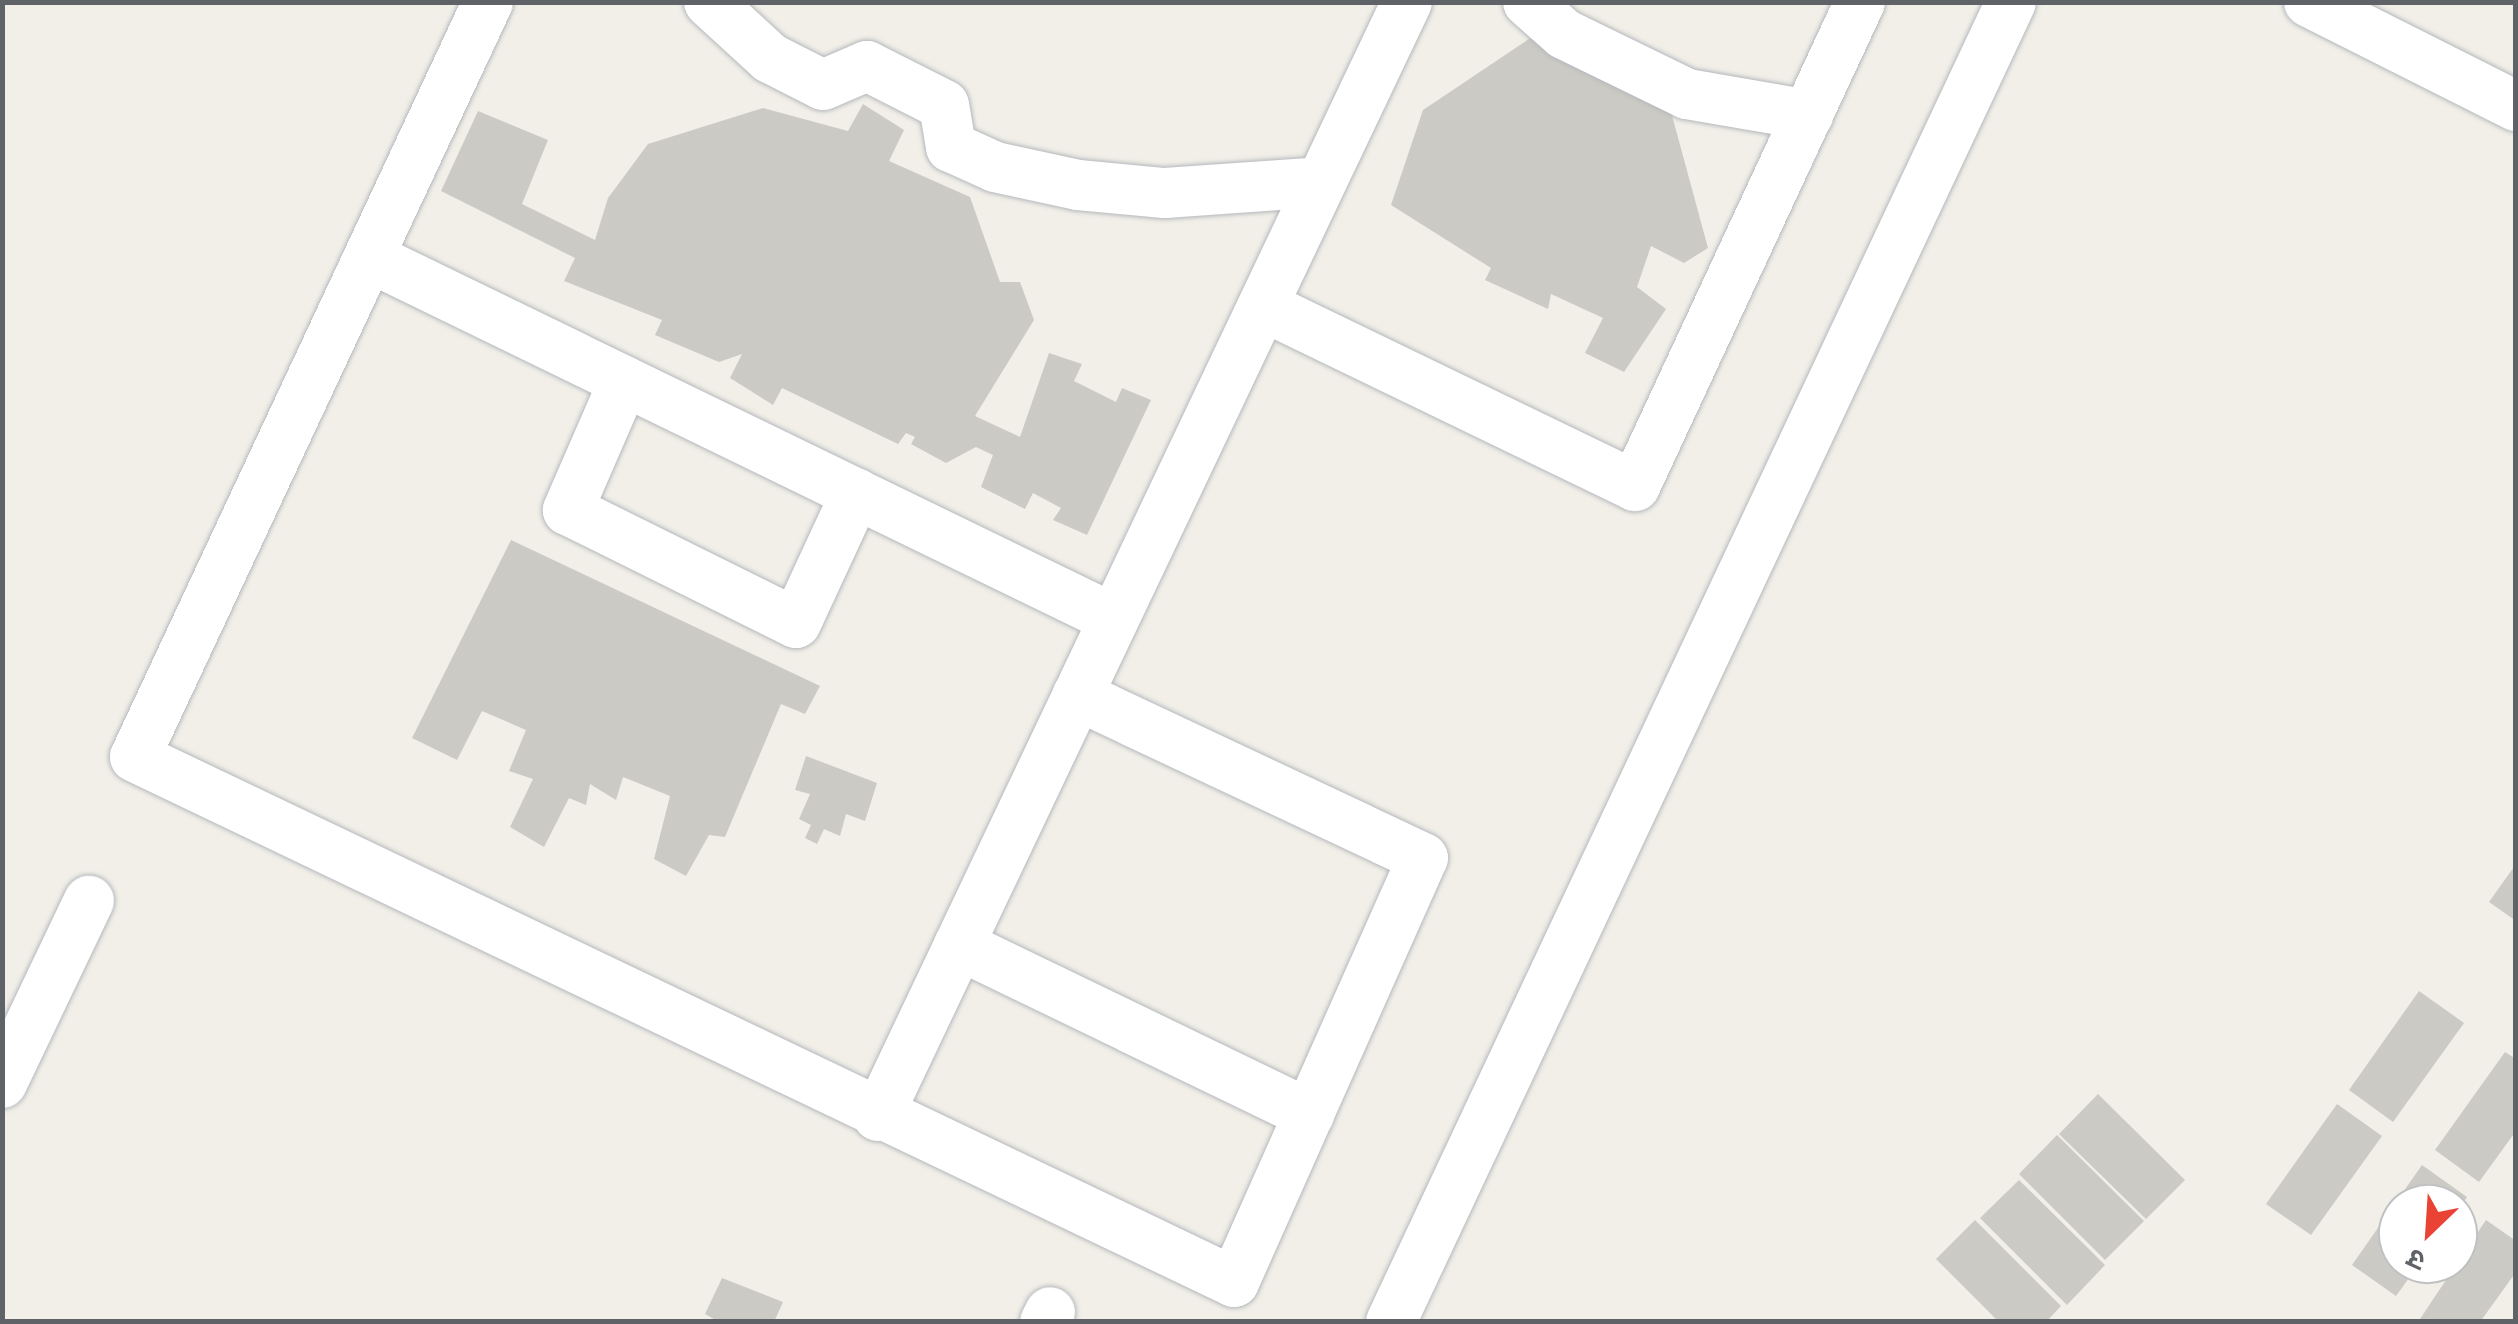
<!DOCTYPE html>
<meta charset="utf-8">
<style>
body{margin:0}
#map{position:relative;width:2518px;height:1324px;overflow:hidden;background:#f1efe8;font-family:Rubik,"Noto Sans Devanagari",sans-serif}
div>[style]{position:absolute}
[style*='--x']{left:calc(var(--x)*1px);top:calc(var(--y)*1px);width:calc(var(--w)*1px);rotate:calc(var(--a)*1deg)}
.building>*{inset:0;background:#cccac5}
.roads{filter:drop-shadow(0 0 2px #b5b8bc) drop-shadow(0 0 2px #b5b8bc)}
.minor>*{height:50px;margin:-25px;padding:0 25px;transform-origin:25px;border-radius:25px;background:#fff}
span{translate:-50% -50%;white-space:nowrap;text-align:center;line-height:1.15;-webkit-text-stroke:8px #fff;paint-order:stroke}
.frame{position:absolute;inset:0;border:5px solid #5f6368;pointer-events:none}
.north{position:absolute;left:2378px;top:1184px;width:100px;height:100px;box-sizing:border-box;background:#fff;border:2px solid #bfc1c3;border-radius:50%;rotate:205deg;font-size:28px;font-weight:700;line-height:40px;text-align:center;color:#5f6368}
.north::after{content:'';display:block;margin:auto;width:35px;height:45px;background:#ea4335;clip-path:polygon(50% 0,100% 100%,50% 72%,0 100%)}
</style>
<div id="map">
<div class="building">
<i style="clip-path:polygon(1535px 35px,1667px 97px,1708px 248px,1684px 263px,1651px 246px,1637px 287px,1666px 309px,1624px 372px,1585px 353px,1603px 318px,1551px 294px,1548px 309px,1485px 280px,1491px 268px,1391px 205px,1423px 110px)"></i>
<i style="clip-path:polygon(863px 104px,904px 130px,889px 161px,970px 197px,1000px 282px,1020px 282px,1034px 320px,975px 416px,1020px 437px,1049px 353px,1082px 364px,1074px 381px,1116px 402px,1122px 388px,1151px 400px,1087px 535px,1053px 520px,1061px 508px,1033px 493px,1025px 509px,981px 487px,993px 455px,976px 447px,946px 463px,911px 444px,915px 437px,906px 433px,898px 444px,782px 388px,773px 405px,730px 378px,742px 354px,719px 362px,655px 335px,662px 320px,564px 281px,575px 258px,441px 191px,478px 111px,548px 140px,522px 204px,595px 240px,608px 198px,648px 144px,763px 108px,848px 131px)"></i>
<i style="clip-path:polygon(511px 540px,820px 686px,805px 714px,781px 704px,725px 837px,709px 835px,686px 876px,654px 859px,670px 796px,623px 777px,616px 800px,590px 784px,586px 805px,569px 798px,544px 847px,510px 827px,533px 779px,509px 771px,526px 730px,482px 711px,457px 760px,412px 738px)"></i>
<i style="clip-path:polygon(806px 756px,877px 783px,865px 821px,846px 814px,840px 836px,824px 829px,817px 844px,805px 838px,811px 825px,799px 819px,810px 794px,795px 790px)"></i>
<i style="clip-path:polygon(2516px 864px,2516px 921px,2489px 902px)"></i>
<i style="clip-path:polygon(2419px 991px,2464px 1023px,2393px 1122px,2349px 1090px)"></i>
<i style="clip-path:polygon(2505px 1052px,2516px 1059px,2516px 1131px,2479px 1182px,2435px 1150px)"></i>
<i style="clip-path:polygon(2098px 1094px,2185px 1180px,2146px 1219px,2059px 1134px)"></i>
<i style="clip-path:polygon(2337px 1104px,2382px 1136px,2311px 1235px,2266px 1204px)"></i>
<i style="clip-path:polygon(2057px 1135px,2144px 1221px,2105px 1260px,2019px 1174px)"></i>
<i style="clip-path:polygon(2422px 1165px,2467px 1197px,2458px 1210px,2458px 1204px,2398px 1204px,2398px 1264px,2419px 1264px,2396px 1296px,2352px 1265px)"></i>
<i style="clip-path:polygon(2019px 1180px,2105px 1265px,2067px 1305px,1980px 1218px)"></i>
<i style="clip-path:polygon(1975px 1220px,2061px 1306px,2046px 1322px,1999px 1322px,1936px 1259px)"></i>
<i style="clip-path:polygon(2486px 1220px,2516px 1241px,2516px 1272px,2480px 1322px,2418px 1322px)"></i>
<i style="clip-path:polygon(722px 1278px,783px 1302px,774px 1322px,719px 1322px,705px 1314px)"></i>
</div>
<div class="roads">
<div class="minor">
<i style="--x:488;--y:2;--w:833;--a:115.06"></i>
<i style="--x:135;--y:757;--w:1218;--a:25.53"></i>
<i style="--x:1234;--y:1282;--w:464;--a:-66"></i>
<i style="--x:1423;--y:858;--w:382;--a:-154.8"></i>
<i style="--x:709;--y:2;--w:83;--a:42.6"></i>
<i style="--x:770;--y:58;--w:59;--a:27"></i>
<i style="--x:823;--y:85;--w:48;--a:-23.4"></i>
<i style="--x:867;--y:66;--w:86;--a:26.9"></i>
<i style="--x:944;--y:105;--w:43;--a:80.5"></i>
<i style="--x:951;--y:147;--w:48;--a:24.4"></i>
<i style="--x:995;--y:167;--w:85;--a:12.2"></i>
<i style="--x:1078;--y:185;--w:87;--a:5.3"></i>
<i style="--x:1165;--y:193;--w:156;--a:-4"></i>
<i style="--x:1528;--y:2;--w:48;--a:41.6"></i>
<i style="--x:1564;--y:34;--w:137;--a:26"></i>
<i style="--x:1687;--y:94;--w:123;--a:9.8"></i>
<i style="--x:2309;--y:2;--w:232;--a:26.7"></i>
<i style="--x:369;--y:257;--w:828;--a:25.92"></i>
<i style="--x:1263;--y:306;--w:413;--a:25.8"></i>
<i style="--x:1635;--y:486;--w:534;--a:-65.07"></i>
<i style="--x:624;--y:381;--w:141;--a:113.5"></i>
<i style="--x:568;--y:510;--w:254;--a:26.4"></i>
<i style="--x:796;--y:623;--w:143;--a:-65.2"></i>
<i style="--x:959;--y:945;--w:389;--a:25.8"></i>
<i style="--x:2;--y:1083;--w:202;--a:-64.5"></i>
<i style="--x:878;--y:1116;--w:1233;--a:-64.6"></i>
<i style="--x:1045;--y:1322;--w:11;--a:-63"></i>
<i style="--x:1391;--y:1322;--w:1458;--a:-64.84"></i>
</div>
</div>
<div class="frame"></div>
<div class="north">उ</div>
</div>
